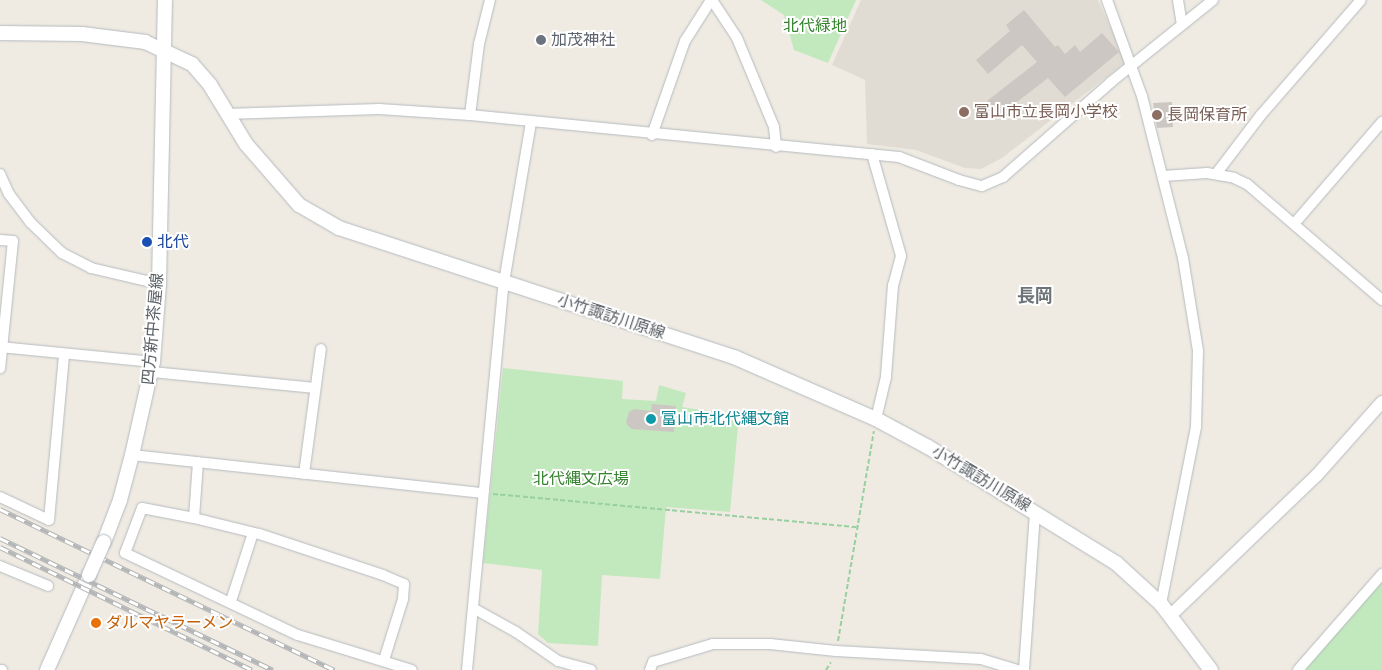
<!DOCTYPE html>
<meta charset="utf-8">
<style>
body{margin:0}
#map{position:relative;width:1382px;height:670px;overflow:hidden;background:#efebe3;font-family:"Source Sans 3","Noto Sans JP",sans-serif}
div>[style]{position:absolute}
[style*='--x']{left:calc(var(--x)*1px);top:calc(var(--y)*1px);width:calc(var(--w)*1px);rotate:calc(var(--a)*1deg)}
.education>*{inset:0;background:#e1dcd3}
.green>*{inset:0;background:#c2e9bd}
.building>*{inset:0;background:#ccc7c2}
.path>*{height:2px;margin-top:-1px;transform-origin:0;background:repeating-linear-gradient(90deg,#98d0a0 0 5px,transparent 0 7.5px)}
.roads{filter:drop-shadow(0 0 1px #b5babe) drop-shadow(0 0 1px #b5babe)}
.minor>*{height:10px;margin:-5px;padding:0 5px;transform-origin:5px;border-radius:5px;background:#fff}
.tertiary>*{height:12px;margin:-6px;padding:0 6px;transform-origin:6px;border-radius:6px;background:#fff}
.secondary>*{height:14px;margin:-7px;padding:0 7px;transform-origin:7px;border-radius:7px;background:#fff}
.rail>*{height:5px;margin-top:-2.5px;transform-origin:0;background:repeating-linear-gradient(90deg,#fff 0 9px,#b4b5b6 0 18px);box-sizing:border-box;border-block:1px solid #b4b5b6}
.bridges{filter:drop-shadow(0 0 1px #b4b9be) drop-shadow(0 0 1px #b4b9be)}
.secondary-bridge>*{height:14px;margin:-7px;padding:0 7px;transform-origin:7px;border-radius:7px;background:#fff}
.dots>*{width:14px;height:14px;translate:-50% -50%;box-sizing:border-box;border:2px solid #fff;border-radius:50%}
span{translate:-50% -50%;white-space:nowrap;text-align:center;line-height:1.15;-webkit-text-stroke:4px #fff;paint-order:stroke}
.park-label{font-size:16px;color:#33822c}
.worship-label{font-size:16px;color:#5b616d}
.left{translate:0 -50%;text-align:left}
.education-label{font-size:16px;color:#785e54}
.transit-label{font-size:16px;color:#164399}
.street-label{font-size:16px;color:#5b6065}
.culture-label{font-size:16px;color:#0d838f}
.food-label{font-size:16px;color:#c56008}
.neighbourhood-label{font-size:18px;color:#6c7377;font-weight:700}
</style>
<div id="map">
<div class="education">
<i style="clip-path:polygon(861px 0,1098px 0,1126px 62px,1002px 158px,981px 169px,965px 168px,916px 150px,867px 144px,865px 80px,832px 65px)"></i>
</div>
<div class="green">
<i style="clip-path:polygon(761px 0,856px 0,828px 63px,794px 50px,784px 15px)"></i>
<i style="clip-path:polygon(503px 368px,623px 381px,622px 399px,656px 401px,659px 385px,686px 393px,682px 407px,739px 416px,730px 512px,666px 507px,660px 579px,602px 575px,598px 646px,548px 643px,538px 634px,542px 570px,483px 563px)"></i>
<i style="clip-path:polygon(1382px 580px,1382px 670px,1305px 670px)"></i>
</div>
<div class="building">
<i style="clip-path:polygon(1024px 10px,1055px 47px,1058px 45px,1065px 54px,1075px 45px,1080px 52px,1102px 33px,1119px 52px,1065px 97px,1048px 78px,999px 116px,987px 101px,1037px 62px,1022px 45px,988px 74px,976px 60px,1010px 31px,1006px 25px)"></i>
<i style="clip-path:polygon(1172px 102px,1173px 127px,1157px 128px,1153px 103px)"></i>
<i style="clip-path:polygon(652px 404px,676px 406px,674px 432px,632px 429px,628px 426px,626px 422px,629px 412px,634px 409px,651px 411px)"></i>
</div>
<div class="path">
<i style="--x:493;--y:494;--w:366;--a:5.2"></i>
<i style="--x:838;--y:641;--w:213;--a:-80.3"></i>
<i style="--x:826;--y:670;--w:9;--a:-58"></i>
</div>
<div class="roads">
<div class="minor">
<i style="--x:712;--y:0;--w:45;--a:56.7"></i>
<i style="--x:737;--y:38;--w:96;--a:67.4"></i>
<i style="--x:774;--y:127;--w:20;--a:84"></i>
<i style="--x:1107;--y:0;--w:102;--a:70"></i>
<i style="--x:1142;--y:96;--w:167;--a:75.8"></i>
<i style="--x:1183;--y:258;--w:94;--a:80.8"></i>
<i style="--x:1198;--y:351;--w:76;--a:91.5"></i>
<i style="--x:1196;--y:427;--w:180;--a:101.2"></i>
<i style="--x:1178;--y:0;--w:25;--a:81"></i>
<i style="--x:226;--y:114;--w:153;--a:-1.9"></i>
<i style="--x:379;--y:109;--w:91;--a:3.8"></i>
<i style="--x:470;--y:115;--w:431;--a:5.6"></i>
<i style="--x:899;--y:157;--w:64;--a:21"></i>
<i style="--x:959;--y:180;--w:24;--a:15"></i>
<i style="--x:982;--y:186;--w:23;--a:-23"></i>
<i style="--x:1003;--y:177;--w:144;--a:-41.3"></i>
<i style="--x:1111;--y:82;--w:131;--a:-38.8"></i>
<i style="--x:470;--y:115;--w:72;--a:-82.8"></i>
<i style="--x:479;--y:44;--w:45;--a:-76"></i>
<i style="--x:652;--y:135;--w:100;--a:-70.7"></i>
<i style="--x:685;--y:41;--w:49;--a:-57.6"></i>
<i style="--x:872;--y:154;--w:106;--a:74.1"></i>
<i style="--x:901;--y:256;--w:30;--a:105"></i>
<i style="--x:893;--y:285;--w:92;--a:94.4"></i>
<i style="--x:886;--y:377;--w:43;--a:103.4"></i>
<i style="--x:0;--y:174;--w:22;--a:66"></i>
<i style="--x:9;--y:194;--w:36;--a:53"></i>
<i style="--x:31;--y:223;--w:43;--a:44.1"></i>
<i style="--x:62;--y:253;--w:33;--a:27"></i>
<i style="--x:91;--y:268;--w:70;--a:13.2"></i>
<i style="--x:1216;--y:174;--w:74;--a:-52.7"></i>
<i style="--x:1261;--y:115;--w:152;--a:-49"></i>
<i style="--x:1163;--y:176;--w:44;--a:-3.9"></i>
<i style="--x:1207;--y:173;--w:27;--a:10"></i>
<i style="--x:1234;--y:178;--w:14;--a:25"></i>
<i style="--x:1247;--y:184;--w:178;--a:40.7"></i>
<i style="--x:1294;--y:224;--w:135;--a:-49.2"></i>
<i style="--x:0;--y:240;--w:13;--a:4"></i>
<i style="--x:13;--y:241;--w:128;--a:95.8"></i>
<i style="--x:0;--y:347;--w:154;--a:5.6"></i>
<i style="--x:152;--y:372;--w:164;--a:5.6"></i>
<i style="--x:132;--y:455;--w:353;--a:6.2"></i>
<i style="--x:304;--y:474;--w:126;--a:-82.3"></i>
<i style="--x:0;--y:497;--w:54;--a:25.1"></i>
<i style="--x:49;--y:520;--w:166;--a:-84.8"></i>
<i style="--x:194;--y:518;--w:56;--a:-85.9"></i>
<i style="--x:0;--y:566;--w:52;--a:22.6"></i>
<i style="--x:231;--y:601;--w:71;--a:-72.1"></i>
<i style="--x:473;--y:608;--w:49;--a:29.2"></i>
<i style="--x:516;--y:632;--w:51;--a:34.6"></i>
<i style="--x:558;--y:661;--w:34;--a:15"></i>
<i style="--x:384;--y:660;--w:64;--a:-72.7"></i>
<i style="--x:403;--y:599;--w:15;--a:-86"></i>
<i style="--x:404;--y:584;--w:23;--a:-157"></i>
<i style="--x:383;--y:575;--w:131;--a:-161.7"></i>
<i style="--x:259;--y:534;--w:67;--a:-166.2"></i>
<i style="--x:194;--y:518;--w:53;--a:-169.1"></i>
<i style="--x:142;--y:508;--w:48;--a:110.7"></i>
<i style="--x:125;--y:553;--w:191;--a:25.4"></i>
<i style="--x:298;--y:635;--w:119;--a:17.1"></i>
<i style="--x:0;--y:670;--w:2;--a:0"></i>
<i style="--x:467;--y:670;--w:390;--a:-84.6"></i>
<i style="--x:504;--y:282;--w:161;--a:-80.4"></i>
<i style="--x:650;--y:670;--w:9;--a:-69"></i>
<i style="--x:653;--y:662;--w:63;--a:-16.7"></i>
<i style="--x:713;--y:644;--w:57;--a:0"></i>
<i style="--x:770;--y:644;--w:66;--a:6.1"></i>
<i style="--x:836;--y:651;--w:145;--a:3.2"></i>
<i style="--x:981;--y:659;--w:39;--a:17"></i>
<i style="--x:1024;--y:670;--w:158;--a:-86"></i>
<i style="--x:1298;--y:670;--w:128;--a:-48.8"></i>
</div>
<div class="tertiary">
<i style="--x:1171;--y:615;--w:202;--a:-43.8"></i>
<i style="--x:1317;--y:475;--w:98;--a:-48.3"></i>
</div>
<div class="secondary">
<i style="--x:0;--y:33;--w:82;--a:0.7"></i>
<i style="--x:82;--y:34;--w:64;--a:7.2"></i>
<i style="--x:145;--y:42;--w:52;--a:25.1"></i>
<i style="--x:192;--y:64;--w:28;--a:49"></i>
<i style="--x:210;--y:85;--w:69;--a:58.6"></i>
<i style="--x:246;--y:144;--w:81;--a:49"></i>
<i style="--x:299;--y:205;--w:46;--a:29.9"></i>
<i style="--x:339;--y:228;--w:416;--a:18.1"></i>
<i style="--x:734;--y:357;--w:155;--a:23.6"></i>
<i style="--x:876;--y:419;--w:59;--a:28.3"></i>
<i style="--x:928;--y:447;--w:221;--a:31.7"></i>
<i style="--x:1116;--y:563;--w:61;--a:42.3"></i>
<i style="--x:1161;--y:604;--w:83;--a:52.9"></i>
<i style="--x:104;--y:542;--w:45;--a:-69.1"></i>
<i style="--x:120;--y:500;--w:47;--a:-75.1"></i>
<i style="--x:132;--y:455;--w:95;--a:-77.3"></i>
<i style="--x:153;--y:362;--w:78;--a:-85.6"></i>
<i style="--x:159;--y:284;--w:284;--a:-88.8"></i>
<i style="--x:47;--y:670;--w:104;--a:-66.1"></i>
</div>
</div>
<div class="rail">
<i style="--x:0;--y:509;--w:371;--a:25.7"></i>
<i style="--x:0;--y:538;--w:303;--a:25.8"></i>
<i style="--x:0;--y:547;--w:280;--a:26"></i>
</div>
<div class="bridges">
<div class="secondary-bridge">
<i style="--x:89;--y:575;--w:36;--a:-66"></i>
</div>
</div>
<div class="dots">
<i style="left:541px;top:40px;background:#6b7280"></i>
<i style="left:964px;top:112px;background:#8d6e63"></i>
<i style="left:1157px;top:115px;background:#8d6e63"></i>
<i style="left:147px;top:242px;background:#1a4fb4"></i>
<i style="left:651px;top:419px;background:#0f9aa8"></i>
<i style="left:96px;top:623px;background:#e8710a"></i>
</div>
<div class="park-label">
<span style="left:815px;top:26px">北代緑地</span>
<span style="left:581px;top:479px">北代縄文広場</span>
</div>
<div class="worship-label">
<span class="left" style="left:551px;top:40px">加茂神社</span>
</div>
<div class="education-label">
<span class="left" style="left:974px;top:112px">富山市立長岡小学校</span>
<span class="left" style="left:1167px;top:115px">長岡保育所</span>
</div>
<div class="transit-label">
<span class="left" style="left:157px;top:242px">北代</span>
</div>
<div class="street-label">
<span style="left:611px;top:317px;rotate:18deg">小竹諏訪川原線</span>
<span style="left:153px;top:329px;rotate:-85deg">四方新中茶屋線</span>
<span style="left:981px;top:479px;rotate:31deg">小竹諏訪川原線</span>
</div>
<div class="culture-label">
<span class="left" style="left:661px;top:419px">富山市北代縄文館</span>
</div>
<div class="food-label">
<span class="left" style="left:106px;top:623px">ダルマヤラーメン</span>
</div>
<div class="neighbourhood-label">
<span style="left:1035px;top:297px">長岡</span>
</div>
</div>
